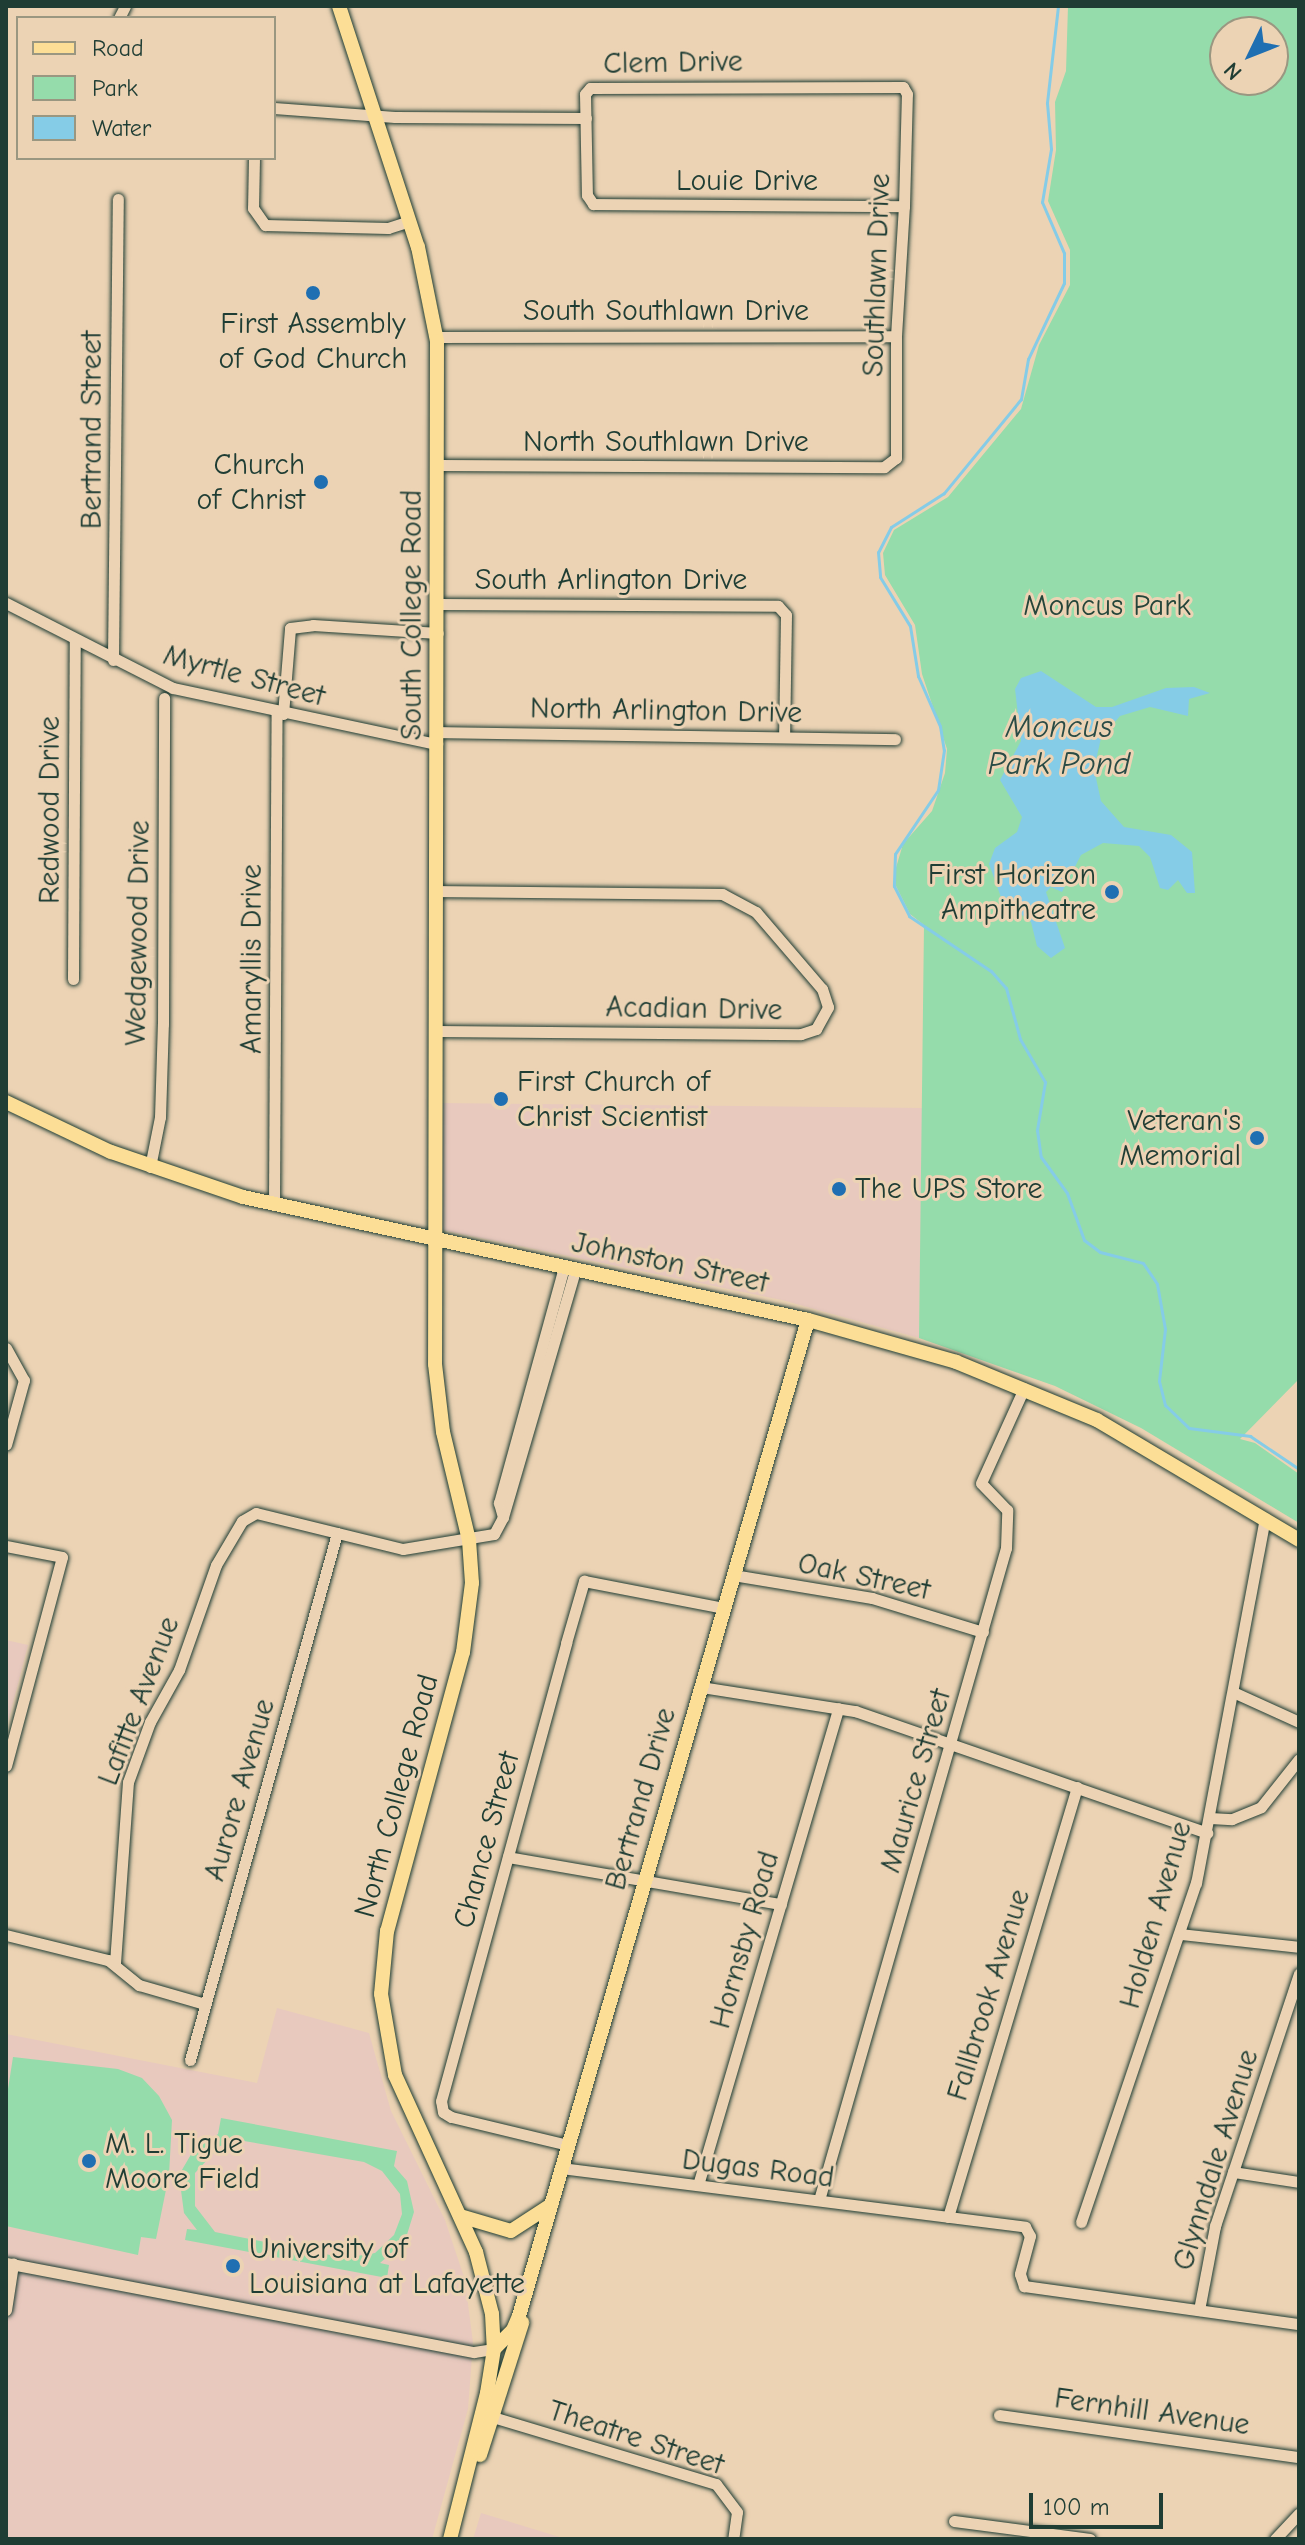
<!DOCTYPE html>
<style>
body{margin:0}
#map{position:relative;width:1305px;height:2545px;overflow:hidden;background:#ecd3b4;font-family:"Comic Neue",sans-serif}
div>[style]{position:absolute}
[style*='--x']{left:calc(var(--x)*1px);top:calc(var(--y)*1px);width:calc(var(--w)*1px);rotate:calc(var(--a)*1deg)}
.built>*{inset:0;background:#e8c9be}
.green>*{inset:0;background:#95dcab}
.water>*{inset:0;background:#85cce7}
.stream>*{height:3px;margin:-1.5px;padding:0 1.5px;transform-origin:1.5px;border-radius:1.5px;background:#85cce7}
.roads{filter:drop-shadow(0 0 2px #1f3d34) drop-shadow(0 0 2px #1f3d34)}
.minor>*{height:11px;margin:-5.5px;padding:0 5.5px;transform-origin:5.5px;border-radius:5.5px;background:#ecd3b4}
.major>*{height:14px;margin:-7px;padding:0 7px;transform-origin:7px;border-radius:7px;background:#fcde96}
.dots>*{width:22px;height:22px;translate:-50% -50%;box-sizing:border-box;border:4px solid #ecd3b4;border-radius:50%}
span{translate:-50% -50%;white-space:nowrap;text-align:center;line-height:1.15;-webkit-text-stroke:6px #ecd3b4;paint-order:stroke}
.street-label{font-size:30px;color:#1f3d34}
.poi-label{font-size:30px;color:#1f3d34}
.right{translate:-100% -50%;text-align:right}
.left{translate:0 -50%;text-align:left}
.park-label{font-size:30px;color:#25453a}
.water-label{font-size:32px;color:#294b46;font-style:italic}
.frame{position:absolute;inset:0;border:8px solid #1f3d34;pointer-events:none}
.legend{position:absolute;left:16px;top:16px;width:260px;height:144px;box-sizing:border-box;background:#ecd3b4;border:2px solid #9a9781;margin:0;padding:10px 14px;list-style:none;font-size:24px;color:#1f3d34}
.legend li{display:flex;align-items:center;gap:16px;height:40px}
.legend b{width:40px;border:2px solid #9a9781}
.north{position:absolute;left:1209px;top:16px;width:80px;height:80px;box-sizing:border-box;background:#ecd3b4;border:2px solid #9a9781;border-radius:50%;rotate:227deg;font-size:22px;font-weight:700;line-height:32px;text-align:center;color:#1f3d34}
.north::after{content:'';display:block;margin:auto;width:28px;height:36px;background:#1f6fb2;clip-path:polygon(50% 0,100% 100%,50% 72%,0 100%)}
.scale{position:absolute;left:1029px;top:2493px;width:134px;height:36px;box-sizing:border-box;border:4px solid #1f3d34;border-top:0;padding-left:10px;font-size:24px;line-height:28px;white-space:nowrap;color:#1f3d34;-webkit-text-stroke:6px #ecd3b4;paint-order:stroke}
</style>
<div id="map">
<div class="built">
<i style="clip-path:polygon(436px 1103px,923px 1108px,919px 1338px,782px 1300px,437px 1229px)"></i>
<i style="clip-path:polygon(6px 1640px,28px 1645px,6px 1730px)"></i>
<i style="clip-path:polygon(277px 2008px,369px 2033px,391px 2111px,445px 2220px,465px 2280px,473px 2343px,468px 2409px,432px 2539px,6px 2539px,6px 2034px,257px 2083px)"></i>
<i style="clip-path:polygon(481px 2513px,566px 2539px,473px 2539px)"></i>
</div>
<div class="green">
<i style="clip-path:polygon(evenodd,1068px 6px,1299px 6px,1299px 1379px,1240px 1439px,1255px 1443px,1299px 1474px,1299px 1523px,1141px 1428px,1055px 1386px,919px 1338px,924px 925px,910px 914px,896px 886px,895px 871px,903px 844px,932px 811px,945px 773px,947px 749px,922px 674px,915px 625px,885px 575px,883px 553px,894px 530px,948px 497px,1021px 409px,1039px 345px,1070px 285px,1070px 250px,1048px 201px,1056px 150px,1055px 102px,1066px 71px,1068px 6px,1225px 32px,1273px 32px,1273px 80px,1225px 80px,1225px 32px)"></i>
<i style="clip-path:polygon(13px 2057px,118px 2069px,142px 2078px,159px 2096px,172px 2120px,169px 2175px,156px 2239px,141px 2237px,138px 2255px,6px 2226px,6px 2102px)"></i>
<i style="clip-path:polygon(evenodd,221px 2118px,397px 2151px,394px 2166px,407px 2181px,414px 2212px,405px 2241px,380px 2263px,389px 2265px,387px 2278px,185px 2240px,187px 2229px,197px 2230px,184px 2213px,179px 2175px,193px 2151px,218px 2134px,221px 2118px,244px 2141px,364px 2162px,382px 2171px,400px 2194px,402px 2214px,394px 2235px,375px 2253px,345px 2258px,215px 2232px,195px 2206px,195px 2173px,220px 2146px,244px 2141px)"></i>
</div>
<div class="water">
<i style="clip-path:polygon(1041px 671px,1096px 707px,1112px 707px,1166px 688px,1194px 687px,1210px 693px,1189px 699px,1188px 716px,1150px 707px,1120px 716px,1101px 738px,1094px 769px,1101px 801px,1124px 827px,1171px 835px,1192px 852px,1195px 893px,1187px 893px,1178px 880px,1168px 890px,1160px 888px,1150px 857px,1139px 846px,1103px 843px,1081px 855px,1062px 892px,1051px 887px,1046px 892px,1065px 948px,1051px 958px,1037px 946px,1031px 922px,1002px 900px,989px 864px,995px 848px,1017px 832px,1022px 817px,1000px 780px,1021px 741px,1015px 689px,1021px 678px)"></i>
</div>
<div class="stream">
<i style="--x:1058;--y:6;--w:98;--a:96.5"></i>
<i style="--x:1047;--y:103;--w:46;--a:85"></i>
<i style="--x:1051;--y:149;--w:54;--a:99.6"></i>
<i style="--x:1042;--y:202;--w:56;--a:66.7"></i>
<i style="--x:1064;--y:253;--w:30;--a:90"></i>
<i style="--x:1064;--y:283;--w:84;--a:115.3"></i>
<i style="--x:1028;--y:359;--w:41;--a:99.9"></i>
<i style="--x:1021;--y:399;--w:122;--a:129.3"></i>
<i style="--x:944;--y:493;--w:63;--a:147.3"></i>
<i style="--x:891;--y:527;--w:28;--a:117"></i>
<i style="--x:878;--y:552;--w:25;--a:85"></i>
<i style="--x:880;--y:577;--w:57;--a:58.5"></i>
<i style="--x:910;--y:626;--w:51;--a:80.9"></i>
<i style="--x:918;--y:676;--w:55;--a:66.3"></i>
<i style="--x:940;--y:726;--w:24;--a:81"></i>
<i style="--x:944;--y:750;--w:40;--a:98.5"></i>
<i style="--x:938;--y:790;--w:77;--a:123.9"></i>
<i style="--x:895;--y:854;--w:32;--a:92"></i>
<i style="--x:894;--y:886;--w:34;--a:63"></i>
<i style="--x:909;--y:916;--w:99;--a:33.9"></i>
<i style="--x:991;--y:971;--w:23;--a:49"></i>
<i style="--x:1006;--y:988;--w:53;--a:74.6"></i>
<i style="--x:1020;--y:1039;--w:50;--a:59.8"></i>
<i style="--x:1045;--y:1082;--w:49;--a:99.5"></i>
<i style="--x:1037;--y:1130;--w:27;--a:82"></i>
<i style="--x:1041;--y:1157;--w:44;--a:54.2"></i>
<i style="--x:1067;--y:1193;--w:50;--a:70.1"></i>
<i style="--x:1084;--y:1240;--w:20;--a:37"></i>
<i style="--x:1100;--y:1252;--w:44;--a:14.3"></i>
<i style="--x:1143;--y:1263;--w:25;--a:56"></i>
<i style="--x:1157;--y:1284;--w:46;--a:79.9"></i>
<i style="--x:1165;--y:1329;--w:52;--a:96.6"></i>
<i style="--x:1159;--y:1381;--w:25;--a:76"></i>
<i style="--x:1165;--y:1405;--w:33;--a:44"></i>
<i style="--x:1189;--y:1428;--w:62;--a:7.5"></i>
<i style="--x:1250;--y:1436;--w:59;--a:34"></i>
</div>
<div class="roads">
<div class="minor">
<i style="--x:119;--y:18;--w:13;--a:-63"></i>
<i style="--x:274;--y:108;--w:121;--a:4.3"></i>
<i style="--x:395;--y:117;--w:191;--a:0.3"></i>
<i style="--x:254;--y:158;--w:50;--a:91.1"></i>
<i style="--x:253;--y:208;--w:21;--a:55"></i>
<i style="--x:265;--y:225;--w:123;--a:1.4"></i>
<i style="--x:388;--y:228;--w:22;--a:-18"></i>
<i style="--x:437;--y:337;--w:459;--a:-0.1"></i>
<i style="--x:439;--y:465;--w:445;--a:0.3"></i>
<i style="--x:884;--y:467;--w:15;--a:-37"></i>
<i style="--x:896;--y:458;--w:122;--a:-90"></i>
<i style="--x:896;--y:336;--w:130;--a:-86.5"></i>
<i style="--x:904;--y:206;--w:112;--a:-88.5"></i>
<i style="--x:907;--y:94;--w:8;--a:-120"></i>
<i style="--x:903;--y:87;--w:313;--a:179.8"></i>
<i style="--x:590;--y:88;--w:8;--a:130"></i>
<i style="--x:585;--y:94;--w:101;--a:88.9"></i>
<i style="--x:587;--y:195;--w:11;--a:56"></i>
<i style="--x:593;--y:204;--w:311;--a:0.4"></i>
<i style="--x:6;--y:603;--w:187;--a:27"></i>
<i style="--x:173;--y:688;--w:270;--a:12"></i>
<i style="--x:438;--y:604;--w:340;--a:0.3"></i>
<i style="--x:778;--y:606;--w:12;--a:48"></i>
<i style="--x:786;--y:615;--w:121;--a:90.9"></i>
<i style="--x:113;--y:660;--w:461;--a:-89.4"></i>
<i style="--x:283;--y:714;--w:86;--a:-85.3"></i>
<i style="--x:290;--y:628;--w:23;--a:-7"></i>
<i style="--x:313;--y:625;--w:125;--a:3.7"></i>
<i style="--x:437;--y:732;--w:458;--a:0.9"></i>
<i style="--x:73;--y:979;--w:339;--a:-89.7"></i>
<i style="--x:436;--y:1031;--w:365;--a:0.5"></i>
<i style="--x:801;--y:1034;--w:16;--a:-18"></i>
<i style="--x:816;--y:1029;--w:25;--a:-61"></i>
<i style="--x:828;--y:1007;--w:19;--a:-108"></i>
<i style="--x:822;--y:989;--w:101;--a:-130.6"></i>
<i style="--x:756;--y:912;--w:38;--a:-152"></i>
<i style="--x:722;--y:894;--w:286;--a:-179.4"></i>
<i style="--x:150;--y:1167;--w:51;--a:-78.7"></i>
<i style="--x:160;--y:1117;--w:93;--a:-88.2"></i>
<i style="--x:163;--y:1024;--w:326;--a:-89.8"></i>
<i style="--x:274;--y:1205;--w:492;--a:-89.7"></i>
<i style="--x:6;--y:1348;--w:37;--a:61"></i>
<i style="--x:24;--y:1380;--w:67;--a:105.5"></i>
<i style="--x:503;--y:1517;--w:257;--a:-73.7"></i>
<i style="--x:6;--y:1546;--w:57;--a:11.1"></i>
<i style="--x:62;--y:1557;--w:216;--a:105"></i>
<i style="--x:733;--y:1575;--w:141;--a:9.4"></i>
<i style="--x:872;--y:1598;--w:116;--a:17"></i>
<i style="--x:701;--y:1687;--w:156;--a:8.9"></i>
<i style="--x:855;--y:1711;--w:373;--a:19.1"></i>
<i style="--x:1233;--y:1692;--w:72;--a:24.4"></i>
<i style="--x:1210;--y:1818;--w:22;--a:3"></i>
<i style="--x:1232;--y:1819;--w:31;--a:-22"></i>
<i style="--x:1261;--y:1807;--w:61;--a:-51.6"></i>
<i style="--x:508;--y:1857;--w:277;--a:9.8"></i>
<i style="--x:1180;--y:1934;--w:120;--a:6.2"></i>
<i style="--x:6;--y:1935;--w:105;--a:13.8"></i>
<i style="--x:108;--y:1960;--w:40;--a:39"></i>
<i style="--x:139;--y:1985;--w:69;--a:16.1"></i>
<i style="--x:115;--y:1963;--w:181;--a:-85.9"></i>
<i style="--x:128;--y:1782;--w:64;--a:-69.9"></i>
<i style="--x:150;--y:1722;--w:60;--a:-60.9"></i>
<i style="--x:179;--y:1670;--w:111;--a:-70.6"></i>
<i style="--x:216;--y:1565;--w:51;--a:-59.4"></i>
<i style="--x:242;--y:1521;--w:16;--a:-30"></i>
<i style="--x:256;--y:1513;--w:151;--a:13.8"></i>
<i style="--x:403;--y:1549;--w:92;--a:-9.4"></i>
<i style="--x:494;--y:1534;--w:19;--a:-62"></i>
<i style="--x:503;--y:1517;--w:15;--a:-106"></i>
<i style="--x:499;--y:1503;--w:245;--a:-74.6"></i>
<i style="--x:190;--y:2060;--w:547;--a:-74.41"></i>
<i style="--x:568;--y:2145;--w:120;--a:-166.5"></i>
<i style="--x:451;--y:2117;--w:9;--a:-148"></i>
<i style="--x:443;--y:2112;--w:11;--a:-100"></i>
<i style="--x:441;--y:2101;--w:475;--a:-74.7"></i>
<i style="--x:566;--y:1643;--w:65;--a:-73.8"></i>
<i style="--x:584;--y:1581;--w:143;--a:10.9"></i>
<i style="--x:561;--y:2168;--w:468;--a:7.2"></i>
<i style="--x:1025;--y:2227;--w:10;--a:61"></i>
<i style="--x:1030;--y:2236;--w:39;--a:105"></i>
<i style="--x:1020;--y:2274;--w:13;--a:72"></i>
<i style="--x:1024;--y:2286;--w:278;--a:7.9"></i>
<i style="--x:1233;--y:2172;--w:67;--a:8.6"></i>
<i style="--x:698;--y:2185;--w:497;--a:-73.6"></i>
<i style="--x:819;--y:2200;--w:678;--a:-74"></i>
<i style="--x:1006;--y:1548;--w:38;--a:-88"></i>
<i style="--x:1007;--y:1510;--w:37;--a:-134"></i>
<i style="--x:981;--y:1483;--w:104;--a:-65.6"></i>
<i style="--x:948;--y:2217;--w:449;--a:-73.3"></i>
<i style="--x:1081;--y:2222;--w:358;--a:-71.3"></i>
<i style="--x:1196;--y:1883;--w:371;--a:-79.3"></i>
<i style="--x:6;--y:2263;--w:476;--a:10.8"></i>
<i style="--x:474;--y:2352;--w:20;--a:-9"></i>
<i style="--x:6;--y:2310;--w:47;--a:-81.3"></i>
<i style="--x:1199;--y:2310;--w:86;--a:-79.2"></i>
<i style="--x:1215;--y:2226;--w:266;--a:-71.6"></i>
<i style="--x:486;--y:2415;--w:240;--a:16.7"></i>
<i style="--x:716;--y:2484;--w:35;--a:53"></i>
<i style="--x:737;--y:2512;--w:27;--a:98"></i>
<i style="--x:999;--y:2415;--w:303;--a:8"></i>
<i style="--x:954;--y:2521;--w:137;--a:7.5"></i>
<i style="--x:1275;--y:2539;--w:35;--a:-47"></i>
</div>
<div class="major">
<i style="--x:339;--y:6;--w:254;--a:71.9"></i>
<i style="--x:418;--y:247;--w:96;--a:78.6"></i>
<i style="--x:437;--y:341;--w:1023;--a:90.11"></i>
<i style="--x:435;--y:1364;--w:68;--a:83.3"></i>
<i style="--x:443;--y:1432;--w:111;--a:76.5"></i>
<i style="--x:469;--y:1540;--w:43;--a:86"></i>
<i style="--x:472;--y:1583;--w:70;--a:97.4"></i>
<i style="--x:463;--y:1652;--w:289;--a:105.2"></i>
<i style="--x:387;--y:1931;--w:63;--a:95.4"></i>
<i style="--x:381;--y:1994;--w:82;--a:80.2"></i>
<i style="--x:395;--y:2075;--w:195;--a:65.4"></i>
<i style="--x:476;--y:2252;--w:64;--a:75.5"></i>
<i style="--x:492;--y:2314;--w:35;--a:87"></i>
<i style="--x:494;--y:2349;--w:45;--a:99"></i>
<i style="--x:487;--y:2393;--w:151;--a:104.2"></i>
<i style="--x:6;--y:1102;--w:116;--a:25.5"></i>
<i style="--x:111;--y:1152;--w:139;--a:18.8"></i>
<i style="--x:243;--y:1197;--w:578;--a:12.28"></i>
<i style="--x:808;--y:1320;--w:154;--a:15.8"></i>
<i style="--x:956;--y:1362;--w:152;--a:22.4"></i>
<i style="--x:1097;--y:1420;--w:235;--a:30.7"></i>
<i style="--x:460;--y:2216;--w:53;--a:16.4"></i>
<i style="--x:511;--y:2231;--w:48;--a:-33"></i>
<i style="--x:494;--y:2349;--w:27;--a:-45"></i>
<i style="--x:513;--y:2330;--w:15;--a:-67"></i>
<i style="--x:519;--y:2316;--w:1037;--a:-73.82"></i>
<i style="--x:480;--y:2455;--w:139;--a:-72.3"></i>
</div>
</div>
<div class="dots">
<i style="left:313px;top:293px;background:#1f6fb2"></i>
<i style="left:321px;top:482px;background:#1f6fb2"></i>
<i style="left:1112px;top:892px;background:#1f6fb2"></i>
<i style="left:501px;top:1099px;background:#1f6fb2"></i>
<i style="left:1257px;top:1138px;background:#1f6fb2"></i>
<i style="left:839px;top:1189px;background:#1f6fb2"></i>
<i style="left:89px;top:2161px;background:#1f6fb2"></i>
<i style="left:233px;top:2266px;background:#1f6fb2"></i>
</div>
<div class="street-label">
<span style="left:673px;top:63px;rotate:-1deg">Clem Drive</span>
<span style="left:747px;top:181px">Louie Drive</span>
<span style="left:877px;top:275px;rotate:-88deg">Southlawn Drive</span>
<span style="left:666px;top:311px">South Southlawn Drive</span>
<span style="left:92px;top:430px;rotate:-90deg">Bertrand Street</span>
<span style="left:666px;top:442px">North Southlawn Drive</span>
<span style="left:611px;top:580px">South Arlington Drive</span>
<span style="left:412px;top:615px;rotate:-90deg">South College Road</span>
<span style="left:244px;top:676px;rotate:15deg">Myrtle Street</span>
<span style="left:666px;top:711px;rotate:1deg">North Arlington Drive</span>
<span style="left:50px;top:810px;rotate:-90deg">Redwood Drive</span>
<span style="left:138px;top:933px;rotate:-89deg">Wedgewood Drive</span>
<span style="left:252px;top:959px;rotate:-90deg">Amaryllis Drive</span>
<span style="left:694px;top:1009px;rotate:1deg">Acadian Drive</span>
<span style="left:670px;top:1263px;rotate:12deg">Johnston Street</span>
<span style="left:864px;top:1577px;rotate:12deg">Oak Street</span>
<span style="left:139px;top:1701px;rotate:-69deg">Lafitte Avenue</span>
<span style="left:916px;top:1781px;rotate:-74deg">Maurice Street</span>
<span style="left:240px;top:1790px;rotate:-74deg">Aurore Avenue</span>
<span style="left:397px;top:1796px;rotate:-75deg">North College Road</span>
<span style="left:641px;top:1799px;rotate:-74deg">Bertrand Drive</span>
<span style="left:487px;top:1840px;rotate:-75deg">Chance Street</span>
<span style="left:1156px;top:1915px;rotate:-74deg">Holden Avenue</span>
<span style="left:745px;top:1940px;rotate:-74deg">Hornsby Road</span>
<span style="left:989px;top:1995px;rotate:-73deg">Fallbrook Avenue</span>
<span style="left:1216px;top:2160px;rotate:-73deg">Glynndale Avenue</span>
<span style="left:758px;top:2169px;rotate:7deg">Dugas Road</span>
<span style="left:1152px;top:2412px;rotate:8deg">Fernhill Avenue</span>
<span style="left:636px;top:2438px;rotate:18deg">Theatre Street</span>
</div>
<div class="poi-label">
<span style="left:313px;top:341px">First Assembly<br>of God Church</span>
<span class="right" style="left:305px;top:482px">Church<br>of Christ</span>
<span class="right" style="left:1096px;top:892px">First Horizon<br>Ampitheatre</span>
<span class="left" style="left:517px;top:1099px">First Church of<br>Christ Scientist</span>
<span class="right" style="left:1241px;top:1138px">Veteran's<br>Memorial</span>
<span class="left" style="left:855px;top:1189px">The UPS Store</span>
<span class="left" style="left:105px;top:2161px">M. L. Tigue<br>Moore Field</span>
<span class="left" style="left:249px;top:2266px">University of<br>Louisiana at Lafayette</span>
</div>
<div class="park-label">
<span style="left:1107px;top:606px">Moncus Park</span>
</div>
<div class="water-label">
<span style="left:1059px;top:746px">Moncus<br>Park Pond</span>
</div>
<div class="frame"></div>
<ul class="legend">
<li><b style="height:10px;background:#fcde96"></b>Road</li>
<li><b style="height:22px;background:#95dcab"></b>Park</li>
<li><b style="height:22px;background:#85cce7"></b>Water</li>
</ul>
<div class="north">N</div>
<div class="scale">100 m</div>
</div>
